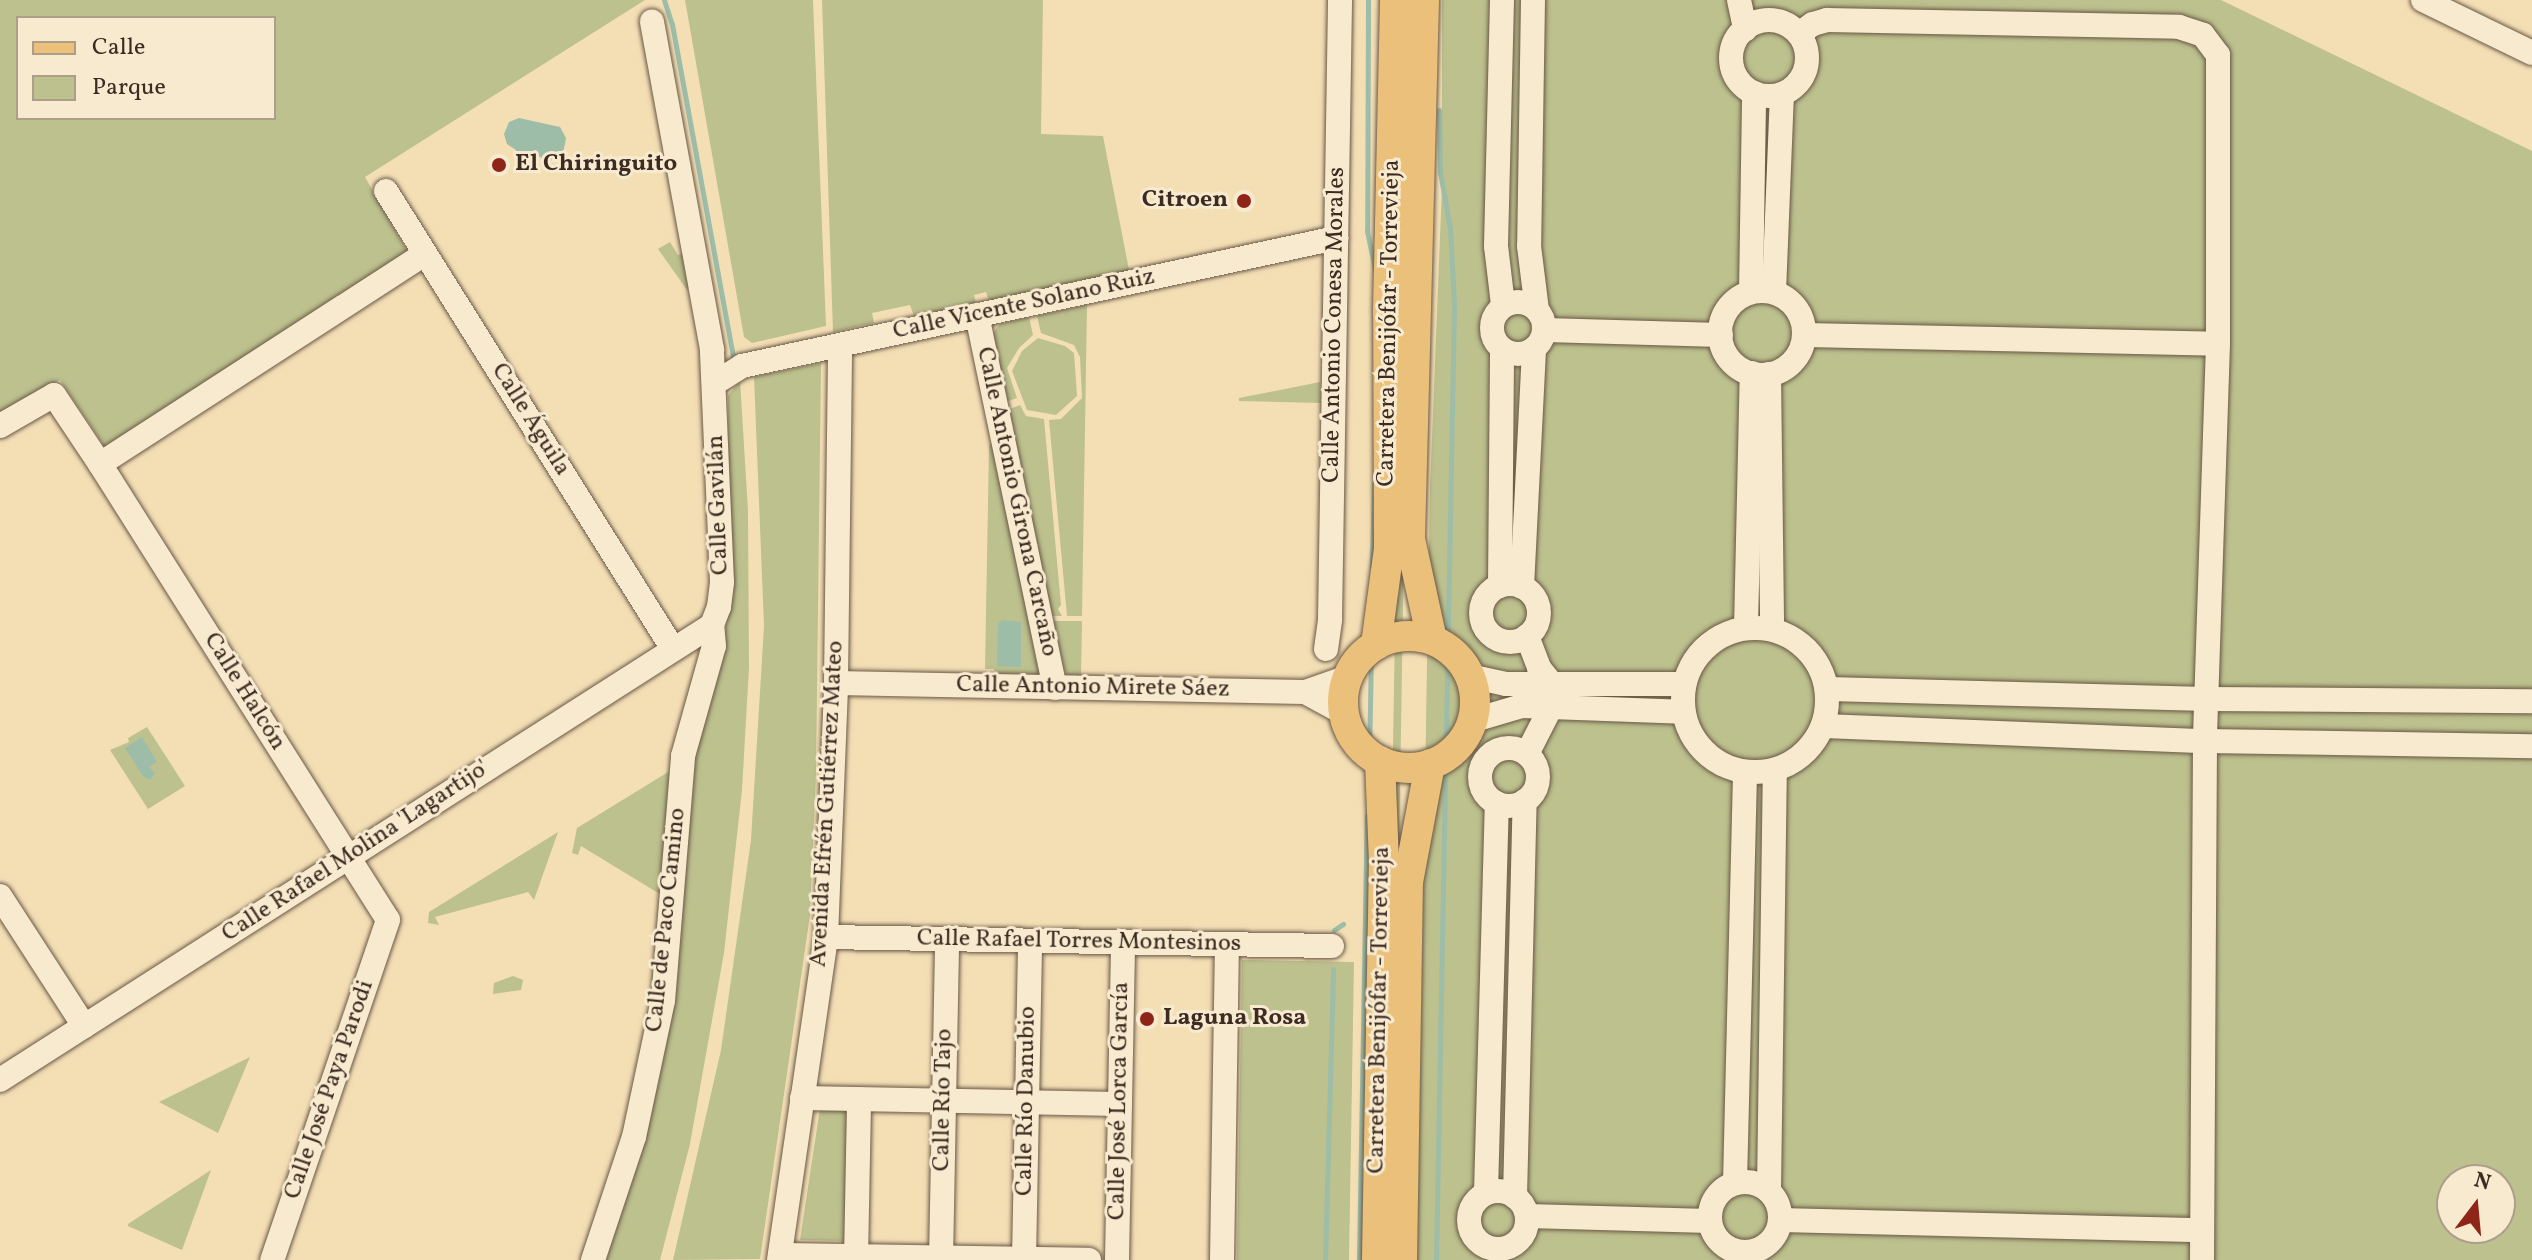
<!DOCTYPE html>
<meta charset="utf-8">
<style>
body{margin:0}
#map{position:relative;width:2532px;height:1260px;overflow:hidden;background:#f4dfb5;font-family:Vollkorn,serif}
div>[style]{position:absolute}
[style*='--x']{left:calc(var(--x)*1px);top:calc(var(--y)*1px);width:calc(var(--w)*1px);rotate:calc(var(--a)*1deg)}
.green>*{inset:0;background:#bcc18d}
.water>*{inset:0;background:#9dbda8}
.stream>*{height:5px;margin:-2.5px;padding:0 2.5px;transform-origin:2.5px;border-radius:2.5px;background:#9dbda8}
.roads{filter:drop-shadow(0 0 2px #695847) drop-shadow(0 0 2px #695847)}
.minor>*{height:24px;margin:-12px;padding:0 12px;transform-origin:12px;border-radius:12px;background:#f8eacf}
.minor>.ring{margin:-12px;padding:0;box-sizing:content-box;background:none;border:24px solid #f8eacf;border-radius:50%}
.major>*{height:30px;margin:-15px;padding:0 15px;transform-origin:15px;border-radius:15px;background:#eac07a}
.major>.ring{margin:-15px;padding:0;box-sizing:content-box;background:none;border:30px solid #eac07a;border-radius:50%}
.dots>*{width:22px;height:22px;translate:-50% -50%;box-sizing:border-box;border:4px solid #f8eacf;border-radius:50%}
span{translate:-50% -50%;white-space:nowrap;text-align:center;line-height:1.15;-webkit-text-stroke:6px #f8eacf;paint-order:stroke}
.poi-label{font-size:24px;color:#3b2b22;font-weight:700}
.left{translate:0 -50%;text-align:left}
.right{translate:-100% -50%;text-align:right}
.street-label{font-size:24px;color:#3b2b22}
.legend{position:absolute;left:16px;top:16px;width:260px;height:104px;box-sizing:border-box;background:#f8eacf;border:2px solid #ac9e8a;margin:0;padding:10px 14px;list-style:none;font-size:24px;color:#3b2b22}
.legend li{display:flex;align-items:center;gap:16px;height:40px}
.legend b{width:40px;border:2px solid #ac9e8a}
.north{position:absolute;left:2436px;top:1164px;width:80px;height:80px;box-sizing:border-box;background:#f8eacf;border:2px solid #ac9e8a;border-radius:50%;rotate:16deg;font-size:22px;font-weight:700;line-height:32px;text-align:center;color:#3b2b22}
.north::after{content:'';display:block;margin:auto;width:28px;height:36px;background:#8f2418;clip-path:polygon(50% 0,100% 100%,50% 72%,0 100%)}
</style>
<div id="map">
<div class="green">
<i style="clip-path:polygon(evenodd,0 0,645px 0,365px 177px,408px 253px,105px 447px,60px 380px,0 413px,0 0,18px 18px,274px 18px,274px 118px,18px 118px,18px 18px)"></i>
<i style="clip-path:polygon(685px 0,813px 0,826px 326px,752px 343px,744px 337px)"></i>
<i style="clip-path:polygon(822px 0,1043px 0,1041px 134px,1103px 136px,1130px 275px,990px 304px,986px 292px,974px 295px,976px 303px,914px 316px,910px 305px,872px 313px,874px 323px,833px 332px)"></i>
<i style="clip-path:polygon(1406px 0,1413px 0,1401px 728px,1396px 1021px,1384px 1260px)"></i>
<i style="clip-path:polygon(evenodd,1442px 0,2221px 0,2532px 151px,2532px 1260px,1417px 1260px,1430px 488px,1442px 187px,1442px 0,2452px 1180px,2500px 1180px,2500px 1228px,2452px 1228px,2452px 1180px)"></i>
<i style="clip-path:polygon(670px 242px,678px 255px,683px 253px,690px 287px,687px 290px,658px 249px)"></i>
<i style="clip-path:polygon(1087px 305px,1082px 616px,1067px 616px,1049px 420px,1061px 419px,1082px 398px,1080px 357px,1074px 345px,1041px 333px,1037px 316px)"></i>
<i style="clip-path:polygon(1029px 317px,1033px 335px,1019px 348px,1007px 368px,1017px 398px,1006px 402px,993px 333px,1000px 324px)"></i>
<i style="clip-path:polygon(1038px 338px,1065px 346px,1074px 353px,1077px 396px,1056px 415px,1027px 410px,1012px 371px,1022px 351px)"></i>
<i style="clip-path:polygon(821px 363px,816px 773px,810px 915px,760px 1259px,673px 1260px,721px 1050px,751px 840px,764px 626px,754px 377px)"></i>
<i style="clip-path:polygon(740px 380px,748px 511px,749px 668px,742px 790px,724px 953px,690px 1144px,660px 1260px,602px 1260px,677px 975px,695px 747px,725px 639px,729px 584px,728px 396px)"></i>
<i style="clip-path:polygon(1320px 382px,1321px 403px,1239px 401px,1239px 398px)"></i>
<i style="clip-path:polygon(1020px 405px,1026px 416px,1044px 419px,1061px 605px,1058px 609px,1062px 616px,1051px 616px,1008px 410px)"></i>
<i style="clip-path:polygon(992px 441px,1045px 676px,994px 680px,994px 669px,985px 669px,989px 446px)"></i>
<i style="clip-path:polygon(1051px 621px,1082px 621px,1081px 678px,1068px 675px,1063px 669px)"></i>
<i style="clip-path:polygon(147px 727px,185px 786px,148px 809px,110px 750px,129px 742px,128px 738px)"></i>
<i style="clip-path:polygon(673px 769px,663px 896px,581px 846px,578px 855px,572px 853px,577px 828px)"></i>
<i style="clip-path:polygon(558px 832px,534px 900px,528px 892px,435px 917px,439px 925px,428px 923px,429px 912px)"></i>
<i style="clip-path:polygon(1242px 960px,1354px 962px,1349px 1260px,1237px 1260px)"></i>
<i style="clip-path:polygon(513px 976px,523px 980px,521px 990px,493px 994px,494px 983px)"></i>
<i style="clip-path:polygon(250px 1057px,218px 1133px,159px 1102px)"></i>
<i style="clip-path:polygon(821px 1102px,852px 1103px,849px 1241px,800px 1240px)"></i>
<i style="clip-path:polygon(211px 1170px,182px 1250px,128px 1226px,128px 1224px)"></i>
</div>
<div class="water">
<i style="clip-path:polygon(519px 118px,560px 127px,566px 138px,563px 154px,548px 161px,532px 153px,526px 165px,515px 163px,516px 150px,507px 144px,504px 134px,509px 122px)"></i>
<i style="clip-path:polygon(1002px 620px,1021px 622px,1021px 667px,997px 666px,998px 624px)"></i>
<i style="clip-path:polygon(142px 737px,157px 762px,149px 767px,155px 773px,150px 780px,143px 776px,125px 748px)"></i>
</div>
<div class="stream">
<i style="--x:664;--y:0;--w:25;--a:72"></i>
<i style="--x:672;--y:24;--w:339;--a:79.6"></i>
<i style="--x:1368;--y:0;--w:231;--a:90.2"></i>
<i style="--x:1367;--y:231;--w:44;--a:78.2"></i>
<i style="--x:1372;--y:566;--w:82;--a:-88.6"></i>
<i style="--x:1369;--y:758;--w:106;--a:-88.9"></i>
<i style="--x:1334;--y:930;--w:11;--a:-34"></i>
<i style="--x:1325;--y:1260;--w:291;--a:-88.4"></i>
<i style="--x:1359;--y:1260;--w:444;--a:-89"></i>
<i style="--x:1436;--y:1260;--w:956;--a:-88.92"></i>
<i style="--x:1454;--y:304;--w:76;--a:-93"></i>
<i style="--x:1450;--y:228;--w:57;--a:-100.1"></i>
<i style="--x:1440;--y:172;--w:62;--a:-90.9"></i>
</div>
<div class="roads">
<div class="minor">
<i style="--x:1502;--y:0;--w:246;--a:91.4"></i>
<i style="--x:1496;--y:246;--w:59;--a:83.2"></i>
<i style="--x:1533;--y:0;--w:246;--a:90.9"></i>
<i style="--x:1529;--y:246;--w:64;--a:82.9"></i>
<i style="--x:1739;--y:0;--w:30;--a:78"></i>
<i style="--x:2423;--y:0;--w:121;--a:25.9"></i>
<i class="ring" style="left:1731px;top:20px;width:52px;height:52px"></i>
<i style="--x:1799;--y:34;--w:17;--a:-36"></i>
<i style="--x:1813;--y:24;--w:15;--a:-16"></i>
<i style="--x:1827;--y:20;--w:352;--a:1.1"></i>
<i style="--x:2179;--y:27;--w:25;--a:18"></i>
<i style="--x:2203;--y:35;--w:25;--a:53"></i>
<i style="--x:2218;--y:55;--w:289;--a:90"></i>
<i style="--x:2218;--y:344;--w:397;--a:91.9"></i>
<i style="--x:2205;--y:741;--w:519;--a:90.33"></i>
<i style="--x:386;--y:191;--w:540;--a:57.93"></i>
<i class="ring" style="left:1720px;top:291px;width:60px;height:60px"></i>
<i style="--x:1751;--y:292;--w:199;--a:-89.1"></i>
<i style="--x:1774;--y:292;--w:198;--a:-87.7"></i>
<i class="ring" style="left:1492px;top:302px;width:28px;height:28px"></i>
<i style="--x:977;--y:315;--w:381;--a:78.2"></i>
<i style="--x:1545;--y:330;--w:176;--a:1.6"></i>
<i style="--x:1805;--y:335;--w:413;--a:1.2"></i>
<i style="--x:1769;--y:374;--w:254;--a:89.3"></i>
<i style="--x:715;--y:383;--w:32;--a:-32"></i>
<i style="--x:742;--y:366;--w:608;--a:-12.16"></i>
<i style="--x:0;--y:426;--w:62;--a:-29.9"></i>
<i style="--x:54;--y:395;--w:83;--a:56.3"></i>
<i style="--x:100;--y:464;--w:387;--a:-32.9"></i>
<i style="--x:100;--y:464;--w:539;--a:57.72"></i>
<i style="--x:388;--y:920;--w:359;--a:108.8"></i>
<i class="ring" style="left:1481px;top:584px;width:34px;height:34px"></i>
<i style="--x:1500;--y:586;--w:237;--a:-89.5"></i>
<i style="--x:1522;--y:587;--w:239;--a:-87.1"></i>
<i class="ring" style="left:1683px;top:628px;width:120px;height:120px"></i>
<i style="--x:1746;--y:628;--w:255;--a:-88.7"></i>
<i style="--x:1527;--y:636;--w:34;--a:69"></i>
<i style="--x:1539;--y:668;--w:22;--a:51"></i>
<i style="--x:1326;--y:649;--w:30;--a:-82"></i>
<i style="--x:1330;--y:619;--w:619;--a:-89.07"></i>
<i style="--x:1469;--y:676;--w:38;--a:12"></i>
<i style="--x:1506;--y:684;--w:177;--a:0"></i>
<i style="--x:836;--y:683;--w:469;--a:1.1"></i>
<i style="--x:1305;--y:692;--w:44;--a:28.3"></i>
<i style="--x:1828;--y:689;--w:379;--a:1.5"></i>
<i style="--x:2207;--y:699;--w:325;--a:0.4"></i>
<i style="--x:1305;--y:692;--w:46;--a:-19.2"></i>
<i style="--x:1471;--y:721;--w:53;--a:-16.4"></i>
<i style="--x:1522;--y:706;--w:160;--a:2.1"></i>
<i style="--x:1824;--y:726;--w:381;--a:2.3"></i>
<i style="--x:2205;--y:741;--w:327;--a:0.9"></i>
<i class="ring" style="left:1480px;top:748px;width:34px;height:34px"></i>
<i style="--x:1527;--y:754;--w:53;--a:-62.9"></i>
<i style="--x:0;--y:896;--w:155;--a:57.1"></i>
<i style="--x:826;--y:937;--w:506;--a:1.02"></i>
<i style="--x:0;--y:1080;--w:845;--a:-32.58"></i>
<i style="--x:712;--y:625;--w:19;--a:-69"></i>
<i style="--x:719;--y:607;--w:25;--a:-83"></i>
<i style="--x:722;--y:582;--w:233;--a:-92.5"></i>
<i style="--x:712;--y:349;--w:333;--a:-100.4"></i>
<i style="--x:802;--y:1098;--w:318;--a:1.1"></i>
<i class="ring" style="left:1710px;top:1182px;width:46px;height:46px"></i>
<i style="--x:1735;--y:1183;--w:410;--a:-88.6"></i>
<i style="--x:1769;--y:1190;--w:419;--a:-89.2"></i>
<i class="ring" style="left:1469px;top:1191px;width:34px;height:34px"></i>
<i style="--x:1486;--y:1192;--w:389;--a:-88.4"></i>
<i style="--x:1515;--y:1197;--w:396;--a:-88.6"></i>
<i style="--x:1527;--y:1216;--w:183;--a:1.6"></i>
<i style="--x:1780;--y:1220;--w:422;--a:1.4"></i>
<i style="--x:780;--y:1255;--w:309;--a:0.9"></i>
<i style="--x:593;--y:1260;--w:130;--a:-71.6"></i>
<i style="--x:634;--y:1137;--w:139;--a:-78"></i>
<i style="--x:663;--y:1001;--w:246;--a:-85.3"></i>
<i style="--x:683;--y:756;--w:114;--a:-74.3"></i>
<i style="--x:714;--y:646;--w:21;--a:-95"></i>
<i style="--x:779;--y:1260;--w:326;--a:-81.7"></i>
<i style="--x:826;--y:937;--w:254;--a:-87.7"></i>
<i style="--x:836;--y:683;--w:338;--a:-89.3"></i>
<i style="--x:856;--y:1260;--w:161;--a:-88.9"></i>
<i style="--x:941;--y:1260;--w:320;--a:-88.9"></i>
<i style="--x:1024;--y:1260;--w:319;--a:-88.9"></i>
<i style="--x:1117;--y:1260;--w:317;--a:-88.9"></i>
<i style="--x:1222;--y:1260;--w:316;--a:-89.1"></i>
</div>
<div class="major">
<i style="--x:1424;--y:0;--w:539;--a:91.49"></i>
<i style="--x:1410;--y:539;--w:103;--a:77.7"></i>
<i class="ring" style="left:1343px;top:636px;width:102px;height:102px"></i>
<i style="--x:1376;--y:645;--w:97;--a:-82.3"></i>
<i style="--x:1389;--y:549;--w:238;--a:-90.2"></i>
<i style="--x:1388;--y:311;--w:311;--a:-88.7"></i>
<i style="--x:1377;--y:1260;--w:397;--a:-89"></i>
<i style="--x:1384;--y:863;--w:102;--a:-92.2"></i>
<i style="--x:1402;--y:1260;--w:378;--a:-89.1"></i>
<i style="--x:1408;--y:882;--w:120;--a:-79.4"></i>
</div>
</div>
<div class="dots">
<i style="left:499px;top:165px;background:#8f2418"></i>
<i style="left:1244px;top:201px;background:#8f2418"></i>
<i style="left:1147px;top:1019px;background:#8f2418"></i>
</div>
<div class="poi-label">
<span class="left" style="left:515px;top:165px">El Chiringuito</span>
<span class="right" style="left:1228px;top:201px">Citroen</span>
<span class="left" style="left:1163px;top:1019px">Laguna Rosa</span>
</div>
<div class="street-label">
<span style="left:1024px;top:305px;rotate:-12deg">Calle Vicente Solano Ruiz</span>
<span style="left:1390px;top:323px;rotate:-89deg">Carretera Benijófar - Torrevieja</span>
<span style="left:1335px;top:325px;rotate:-89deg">Calle Antonio Conesa Morales</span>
<span style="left:530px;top:420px;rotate:58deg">Calle Águila</span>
<span style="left:1016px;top:502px;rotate:78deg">Calle Antonio Girona Carcaño</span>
<span style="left:719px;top:505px;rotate:-92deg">Calle Gavilán</span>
<span style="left:1093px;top:688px;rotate:1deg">Calle Antonio Mirete Sáez</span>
<span style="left:244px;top:692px;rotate:58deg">Calle Halcón</span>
<span style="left:828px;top:804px;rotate:-87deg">Avenida Efrén Gutiérrez Mateo</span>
<span style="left:356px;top:852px;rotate:-33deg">Calle Rafael Molina 'Lagartijo'</span>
<span style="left:667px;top:920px;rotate:-84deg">Calle de Paco Camino</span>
<span style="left:1079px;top:942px;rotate:1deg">Calle Rafael Torres Montesinos</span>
<span style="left:1380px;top:1010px;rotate:-89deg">Carretera Benijófar - Torrevieja</span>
<span style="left:330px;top:1090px;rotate:-71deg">Calle José Paya Parodi</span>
<span style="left:944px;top:1100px;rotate:-89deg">Calle Río Tajo</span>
<span style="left:1027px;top:1101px;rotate:-89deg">Calle Río Danubio</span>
<span style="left:1120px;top:1101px;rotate:-89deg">Calle José Lorca García</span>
</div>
<ul class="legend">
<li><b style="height:10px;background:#eac07a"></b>Calle</li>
<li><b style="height:22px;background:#bcc18d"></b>Parque</li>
</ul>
<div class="north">N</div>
</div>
